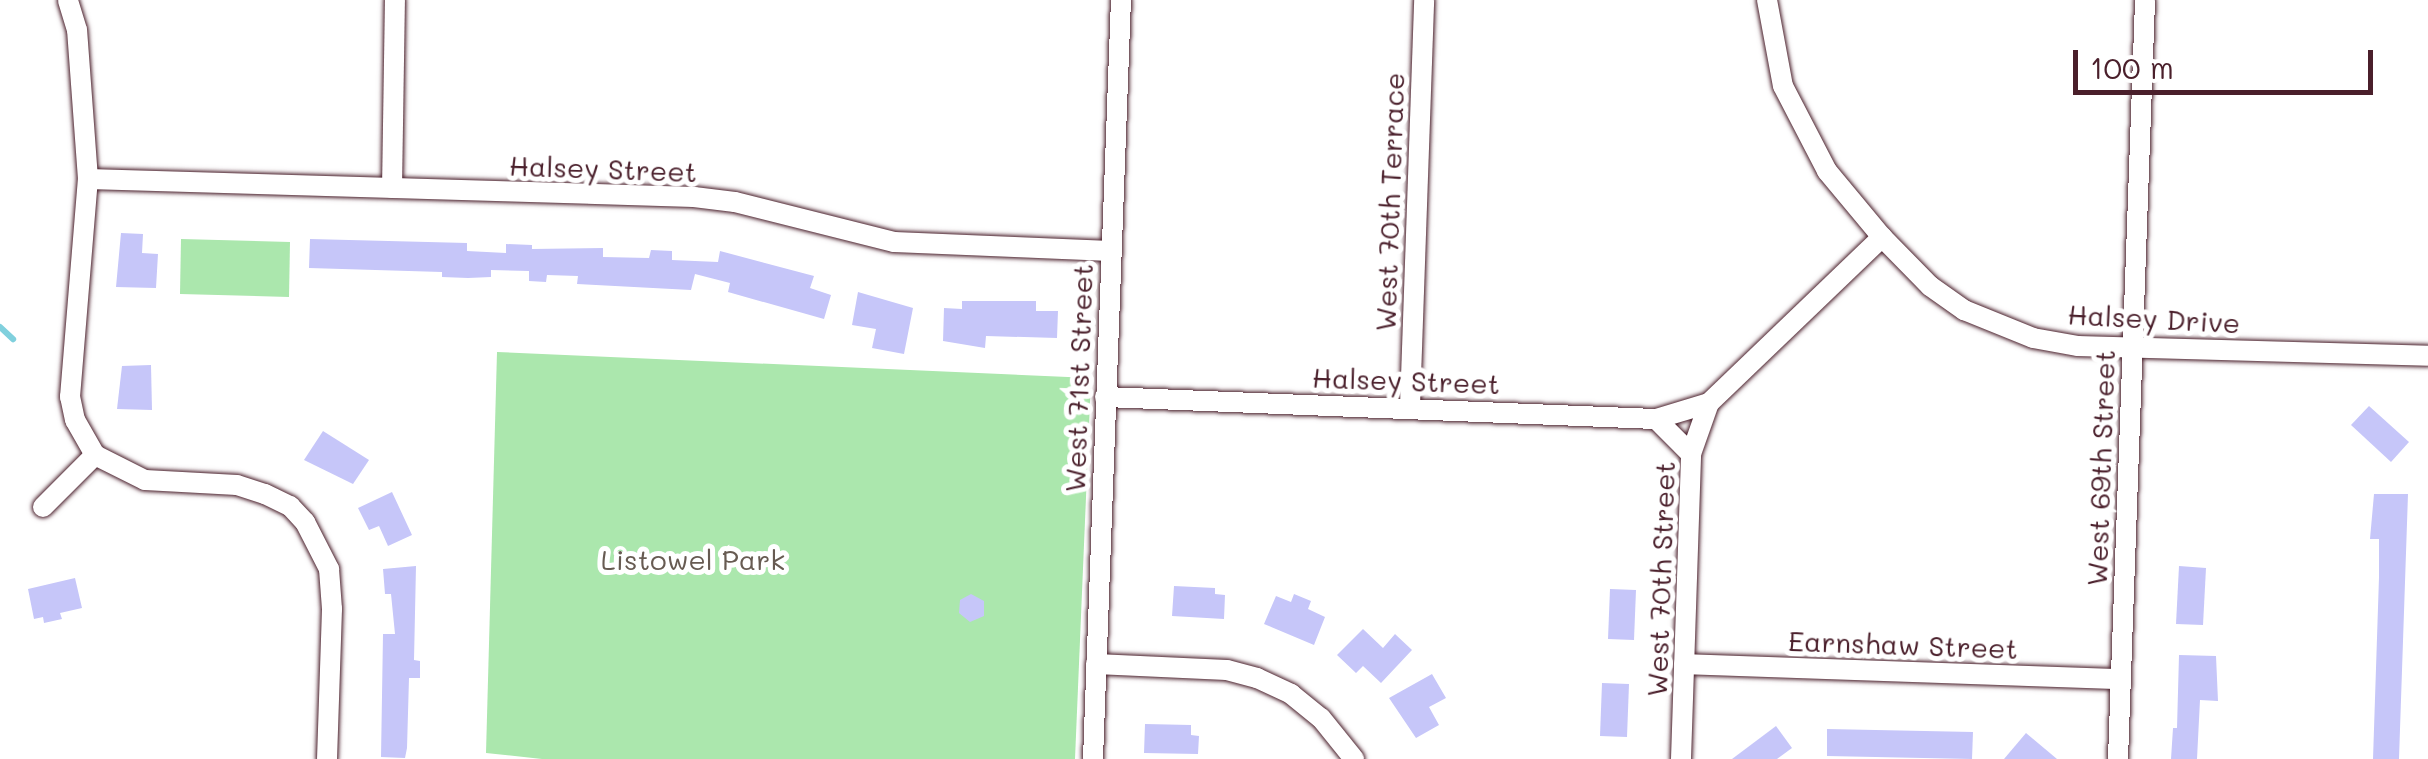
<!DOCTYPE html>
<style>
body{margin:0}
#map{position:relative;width:2428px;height:759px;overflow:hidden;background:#fff;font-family:Mali,sans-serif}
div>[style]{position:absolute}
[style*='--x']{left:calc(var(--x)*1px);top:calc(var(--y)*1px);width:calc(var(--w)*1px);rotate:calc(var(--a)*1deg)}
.green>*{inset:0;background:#abe7ad}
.stream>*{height:6px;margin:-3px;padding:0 3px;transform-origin:3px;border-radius:3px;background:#80d0dd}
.building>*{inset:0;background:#c6c6f9}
.roads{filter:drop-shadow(0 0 2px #4a1f2b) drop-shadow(0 0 2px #4a1f2b)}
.minor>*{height:20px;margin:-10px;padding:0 10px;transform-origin:10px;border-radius:10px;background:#fff}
span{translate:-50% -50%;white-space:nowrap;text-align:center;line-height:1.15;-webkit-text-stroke:10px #fff;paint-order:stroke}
.street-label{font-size:28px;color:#4a1f2b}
.park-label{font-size:28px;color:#675b52}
.scale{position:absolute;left:2073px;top:50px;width:300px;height:45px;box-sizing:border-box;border:5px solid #4a1f2b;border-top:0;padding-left:12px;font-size:30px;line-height:35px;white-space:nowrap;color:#4a1f2b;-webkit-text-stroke:8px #fff;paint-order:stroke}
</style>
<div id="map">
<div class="green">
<i style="clip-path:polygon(181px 239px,290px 242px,289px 297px,180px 294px)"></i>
<i style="clip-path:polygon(497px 352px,1091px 378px,1075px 759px,542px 759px,486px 753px)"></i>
</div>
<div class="stream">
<i style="--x:0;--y:327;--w:18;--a:43"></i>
</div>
<div class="building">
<i style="clip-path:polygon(121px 233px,143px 234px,142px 253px,158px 254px,156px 288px,116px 287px)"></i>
<i style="clip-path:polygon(310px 239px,467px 243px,467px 251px,506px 253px,506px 244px,532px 245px,532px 249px,603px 248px,603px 257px,649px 258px,651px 250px,672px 251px,672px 260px,718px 262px,720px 251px,814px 276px,810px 288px,831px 295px,824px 319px,728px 292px,730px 283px,695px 274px,691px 290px,577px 284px,578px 276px,547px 275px,546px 282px,529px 281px,529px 271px,491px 270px,491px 277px,468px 278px,442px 277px,442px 272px,309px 268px)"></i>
<i style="clip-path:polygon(858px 292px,913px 308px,904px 354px,872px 348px,876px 329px,852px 325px)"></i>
<i style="clip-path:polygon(962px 301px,1036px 301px,1036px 311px,1058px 311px,1057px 338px,986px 336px,985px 348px,943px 341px,944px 308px,962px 309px)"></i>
<i style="clip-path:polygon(151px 365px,152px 410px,117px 409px,122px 366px)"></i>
<i style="clip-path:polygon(2369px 406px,2409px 442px,2391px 462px,2351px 425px)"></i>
<i style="clip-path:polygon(323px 431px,369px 460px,353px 484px,304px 460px)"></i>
<i style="clip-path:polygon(392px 492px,412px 535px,388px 546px,379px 526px,369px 530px,358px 508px)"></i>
<i style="clip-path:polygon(2374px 494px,2408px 494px,2399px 759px,2373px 759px,2379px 577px,2379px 539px,2370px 539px)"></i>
<i style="clip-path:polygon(416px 566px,414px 660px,420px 661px,420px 678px,409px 678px,407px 748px,405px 758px,381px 757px,383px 634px,395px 634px,391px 594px,385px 594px,383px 569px)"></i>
<i style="clip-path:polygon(2179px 566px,2206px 568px,2203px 625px,2176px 624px)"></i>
<i style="clip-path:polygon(75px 578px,82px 608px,60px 613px,62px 619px,44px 623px,43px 617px,34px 619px,28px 589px)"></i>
<i style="clip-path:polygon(1174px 586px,1215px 588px,1215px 594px,1225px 595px,1224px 619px,1172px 616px)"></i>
<i style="clip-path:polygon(1610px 589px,1636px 590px,1634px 640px,1608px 639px)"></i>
<i style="clip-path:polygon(971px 594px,984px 601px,984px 616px,970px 622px,959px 613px,960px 600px)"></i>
<i style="clip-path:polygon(1294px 594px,1311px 601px,1308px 609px,1325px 617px,1314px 645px,1264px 624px,1276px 596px,1291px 602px)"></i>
<i style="clip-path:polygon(1363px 629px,1383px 648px,1395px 634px,1412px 650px,1381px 683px,1363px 666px,1356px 673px,1337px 655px)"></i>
<i style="clip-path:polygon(2179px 655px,2216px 656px,2218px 701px,2200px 700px,2197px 759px,2171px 759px,2173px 728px,2177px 728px)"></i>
<i style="clip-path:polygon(1432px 674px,1446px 698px,1429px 707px,1439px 725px,1416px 738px,1389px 698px)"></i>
<i style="clip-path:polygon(1602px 683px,1629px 684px,1627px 737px,1600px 736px)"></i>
<i style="clip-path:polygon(1145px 724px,1191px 725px,1191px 735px,1199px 736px,1198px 754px,1144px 753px)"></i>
<i style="clip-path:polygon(1776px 726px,1792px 748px,1777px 759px,1732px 759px)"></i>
<i style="clip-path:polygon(1827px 729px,1973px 732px,1972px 759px,1827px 756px)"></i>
<i style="clip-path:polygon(2026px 733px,2057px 759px,2004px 759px)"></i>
</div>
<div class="roads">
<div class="minor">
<i style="--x:1767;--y:0;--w:87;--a:79.5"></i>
<i style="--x:1783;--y:86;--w:96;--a:62.6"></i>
<i style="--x:1827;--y:171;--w:86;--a:50.2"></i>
<i style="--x:1882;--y:237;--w:69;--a:45.6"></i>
<i style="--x:1930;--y:286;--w:42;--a:35.2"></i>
<i style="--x:1964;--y:310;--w:74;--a:22.1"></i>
<i style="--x:2033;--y:338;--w:46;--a:10.1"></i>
<i style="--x:2078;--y:346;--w:350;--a:1.6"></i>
<i style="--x:88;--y:179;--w:606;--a:1.7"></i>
<i style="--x:694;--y:197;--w:41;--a:7"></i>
<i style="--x:735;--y:202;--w:164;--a:14.1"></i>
<i style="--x:894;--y:242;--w:217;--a:2.4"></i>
<i style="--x:392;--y:188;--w:188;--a:-89.1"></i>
<i style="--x:1105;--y:397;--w:551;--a:2.29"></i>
<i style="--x:1656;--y:419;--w:49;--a:45"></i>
<i style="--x:1410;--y:406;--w:406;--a:-88"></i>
<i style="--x:1656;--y:419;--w:55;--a:-16.8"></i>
<i style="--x:95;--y:455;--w:56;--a:26.6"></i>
<i style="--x:145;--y:480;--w:92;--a:3.1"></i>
<i style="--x:237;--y:485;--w:29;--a:18"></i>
<i style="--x:265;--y:494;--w:28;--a:26"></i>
<i style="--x:290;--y:506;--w:22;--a:47"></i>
<i style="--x:305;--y:522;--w:53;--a:62.9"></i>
<i style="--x:329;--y:569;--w:40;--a:85.7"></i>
<i style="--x:332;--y:609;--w:150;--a:91.9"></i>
<i style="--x:43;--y:507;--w:74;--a:-45"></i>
<i style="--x:95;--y:455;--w:40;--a:-119.7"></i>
<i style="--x:75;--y:420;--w:24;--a:-102"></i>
<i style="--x:70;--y:397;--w:219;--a:-85.3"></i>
<i style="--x:88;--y:179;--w:149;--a:-94.2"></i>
<i style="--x:77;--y:30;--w:31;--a:-107"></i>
<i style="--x:1096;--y:664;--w:131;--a:2.6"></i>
<i style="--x:1227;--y:670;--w:31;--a:15"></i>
<i style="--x:1257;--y:678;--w:38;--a:25"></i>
<i style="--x:1291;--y:694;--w:38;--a:39"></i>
<i style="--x:1321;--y:718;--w:53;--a:51.2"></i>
<i style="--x:1684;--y:664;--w:436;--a:2"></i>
<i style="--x:1093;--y:759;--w:760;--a:-87.89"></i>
<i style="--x:1681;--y:759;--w:305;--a:-88.1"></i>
<i style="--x:1691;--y:454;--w:54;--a:-70.6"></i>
<i style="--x:1709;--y:403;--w:240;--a:-43.8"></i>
<i style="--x:2118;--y:759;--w:759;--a:-87.96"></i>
</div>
</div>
<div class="street-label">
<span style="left:603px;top:168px;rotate:2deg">Halsey Street</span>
<span style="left:1389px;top:202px;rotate:-88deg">West 70th Terrace</span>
<span style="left:2154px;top:318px;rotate:3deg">Halsey Drive</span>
<span style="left:1078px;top:378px;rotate:-88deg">West 71st Street</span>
<span style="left:1406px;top:380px;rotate:2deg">Halsey Street</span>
<span style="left:2100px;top:468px;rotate:-88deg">West 69th Street</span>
<span style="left:1660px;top:579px;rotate:-88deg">West 70th Street</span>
<span style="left:1903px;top:644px;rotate:2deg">Earnshaw Street</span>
</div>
<div class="park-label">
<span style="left:693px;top:559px">Listowel Park</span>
</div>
<div class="scale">100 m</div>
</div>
